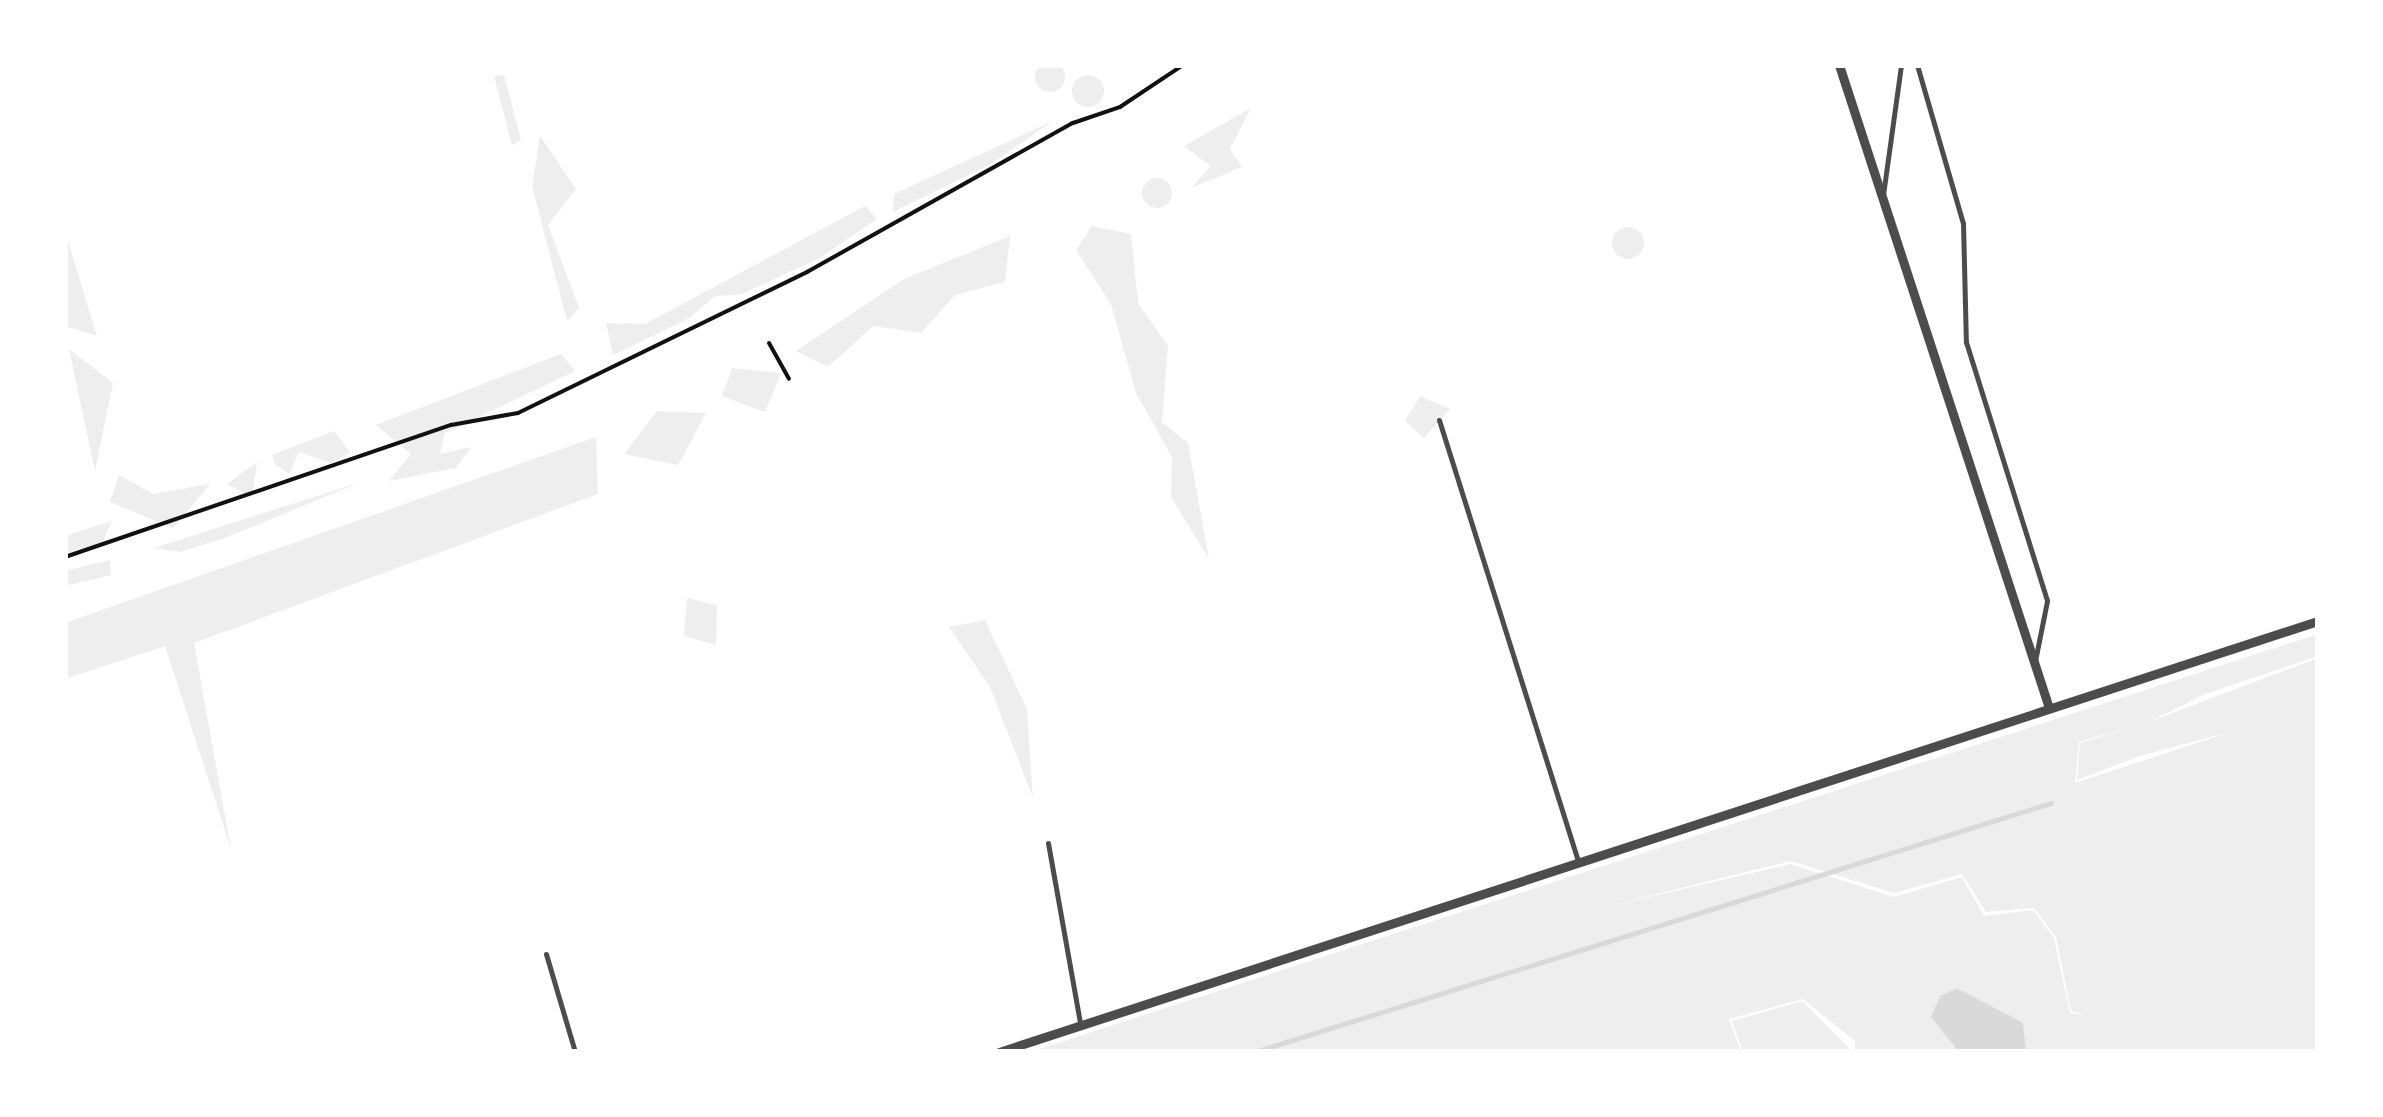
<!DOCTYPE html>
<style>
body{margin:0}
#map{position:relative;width:2383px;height:1117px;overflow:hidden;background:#fff;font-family:"PT Sans Narrow",sans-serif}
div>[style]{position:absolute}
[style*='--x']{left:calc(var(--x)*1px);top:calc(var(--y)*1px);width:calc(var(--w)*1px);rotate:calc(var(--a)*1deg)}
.green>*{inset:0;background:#eee}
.round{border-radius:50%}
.water>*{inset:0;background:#d9d9d9}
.stream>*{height:5px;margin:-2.5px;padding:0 2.5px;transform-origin:2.5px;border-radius:2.5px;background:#d9d9d9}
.path>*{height:4px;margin:-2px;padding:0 2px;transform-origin:2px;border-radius:2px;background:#111}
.service>*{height:5px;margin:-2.5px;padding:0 2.5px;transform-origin:2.5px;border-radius:2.5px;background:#4c4c4c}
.minor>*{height:9px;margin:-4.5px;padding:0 4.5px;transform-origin:4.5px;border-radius:4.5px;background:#4c4c4c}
span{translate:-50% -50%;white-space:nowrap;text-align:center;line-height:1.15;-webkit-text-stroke:10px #fff;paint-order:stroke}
.frame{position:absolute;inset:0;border:68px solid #fff;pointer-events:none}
</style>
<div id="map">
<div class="green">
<i class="round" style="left:1035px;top:62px;width:30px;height:30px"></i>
<i style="clip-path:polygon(504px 75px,521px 140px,512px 145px,494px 76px)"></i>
<i class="round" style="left:1072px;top:75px;width:32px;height:32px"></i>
<i style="clip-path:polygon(1251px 108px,1230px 149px,1242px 167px,1191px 188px,1211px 166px,1184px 146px)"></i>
<i style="clip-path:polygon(1053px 121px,991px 164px,893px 212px,894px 194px)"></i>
<i style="clip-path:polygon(540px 136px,576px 189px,548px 225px,579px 308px,567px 321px,532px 186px)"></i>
<i class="round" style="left:1142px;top:178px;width:30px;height:30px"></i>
<i style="clip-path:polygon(865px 206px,877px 219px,820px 258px,742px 294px,715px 296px,688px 319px,613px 355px,606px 323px,645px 324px)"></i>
<i style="clip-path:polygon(1092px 226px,1131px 234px,1138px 303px,1168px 346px,1162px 422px,1188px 443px,1209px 559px,1171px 497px,1172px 457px,1136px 393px,1111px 304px,1076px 250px)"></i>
<i class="round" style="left:1612px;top:227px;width:32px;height:32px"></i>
<i style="clip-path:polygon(65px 232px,97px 336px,65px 326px)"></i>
<i style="clip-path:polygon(1010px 236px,1005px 282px,955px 295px,921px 333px,873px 326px,828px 367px,796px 351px,904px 279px)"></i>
<i style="clip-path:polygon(69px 349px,113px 383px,95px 471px)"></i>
<i style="clip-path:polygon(561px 354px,575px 371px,445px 433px,440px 454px,471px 447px,456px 468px,389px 481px,411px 454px,376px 425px)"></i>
<i style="clip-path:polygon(732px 368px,781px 373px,765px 412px,722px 396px)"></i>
<i style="clip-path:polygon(1420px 396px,1450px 409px,1424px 438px,1405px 421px)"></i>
<i style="clip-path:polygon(657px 411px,706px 413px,678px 465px,624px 454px)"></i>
<i style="clip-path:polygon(334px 431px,350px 452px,331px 463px,299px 452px,289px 474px,275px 464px,272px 455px)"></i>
<i style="clip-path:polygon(596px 437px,598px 494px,194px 643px,231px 849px,165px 646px,65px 679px,65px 623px)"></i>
<i style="clip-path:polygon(257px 462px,252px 497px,227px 484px)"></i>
<i style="clip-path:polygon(119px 475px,153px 494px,210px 484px,173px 528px,110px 502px)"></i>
<i style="clip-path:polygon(361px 482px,225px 538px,179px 552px,154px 548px)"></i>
<i style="clip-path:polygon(112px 521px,102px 543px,65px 553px,65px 536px)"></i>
<i style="clip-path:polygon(110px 560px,111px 575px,65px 586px,65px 571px)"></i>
<i style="clip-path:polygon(687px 598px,717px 605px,716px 645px,684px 636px)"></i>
<i style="clip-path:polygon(985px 620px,1027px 709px,1033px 798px,990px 687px,949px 627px)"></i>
<i style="clip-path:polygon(evenodd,2318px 634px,2318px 656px,2205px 694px,2149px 722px,2318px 658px,2318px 1052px,1855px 1052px,1855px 1041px,1803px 999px,1729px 1019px,1741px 1052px,1030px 1052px,2318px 634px,2144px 724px,2080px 743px,2077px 780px,2140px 756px,2233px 731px,2075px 783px,2079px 742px,2144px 724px,2318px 634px,1791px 861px,1894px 893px,1962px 874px,1986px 912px,2034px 908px,2056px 937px,2071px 1011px,2086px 1015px,2070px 1013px,2054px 938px,2033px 910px,1984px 916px,1962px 877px,1894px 897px,1791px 864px,1592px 910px,1791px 861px)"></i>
<i style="clip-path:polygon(1802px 1001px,1853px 1052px,1743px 1052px,1732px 1021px)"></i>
</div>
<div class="water">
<i style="clip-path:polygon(1957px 988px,2023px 1023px,2026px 1052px,1959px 1052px,1931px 1017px,1940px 996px)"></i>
</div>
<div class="stream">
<i style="--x:1254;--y:1052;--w:835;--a:-17.35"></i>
</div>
<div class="path">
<i style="--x:769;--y:343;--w:41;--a:60.9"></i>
<i style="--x:65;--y:557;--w:408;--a:-18.9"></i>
<i style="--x:451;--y:425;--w:68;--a:-10.2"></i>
<i style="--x:518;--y:413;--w:322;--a:-26"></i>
<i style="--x:807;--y:272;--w:305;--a:-29.3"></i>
<i style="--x:1073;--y:123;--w:50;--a:-18.8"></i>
<i style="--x:1120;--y:107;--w:76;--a:-33.7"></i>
</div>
<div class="service">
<i style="--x:1917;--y:65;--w:165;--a:73.8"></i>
<i style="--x:1963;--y:223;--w:119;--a:88.6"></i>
<i style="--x:1966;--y:342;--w:271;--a:72.6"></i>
<i style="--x:2047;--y:601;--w:61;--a:101.3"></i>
<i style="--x:1883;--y:195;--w:131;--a:-82.1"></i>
<i style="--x:1439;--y:420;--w:461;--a:72.5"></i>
<i style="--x:1048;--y:843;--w:183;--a:79.9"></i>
<i style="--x:546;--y:954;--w:102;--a:73.5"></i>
</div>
<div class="minor">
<i style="--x:1839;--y:65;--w:676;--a:71.91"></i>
<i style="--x:999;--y:1052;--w:1388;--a:-18.1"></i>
</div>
<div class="frame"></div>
</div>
